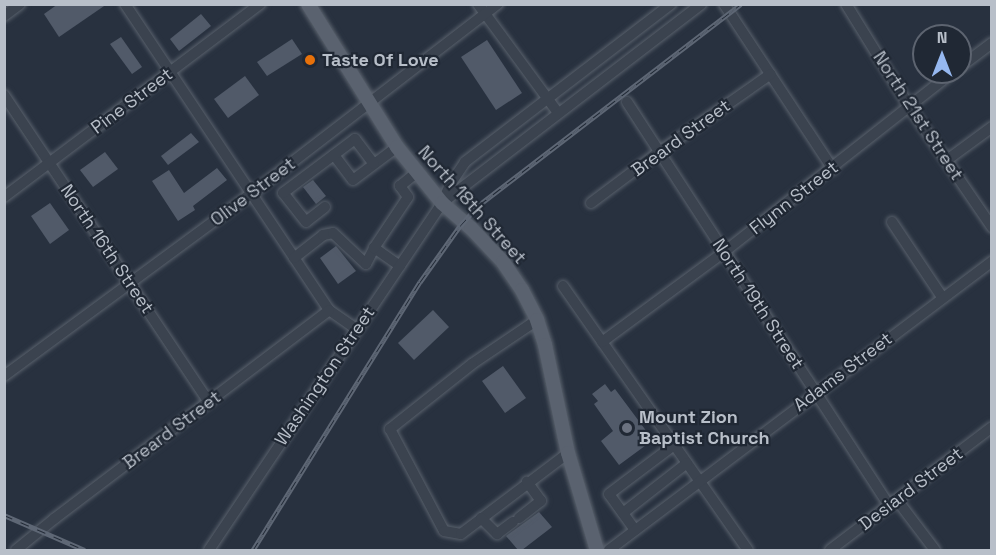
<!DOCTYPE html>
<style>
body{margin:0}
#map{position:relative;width:996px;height:555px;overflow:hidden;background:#28313f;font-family:"Space Grotesk",sans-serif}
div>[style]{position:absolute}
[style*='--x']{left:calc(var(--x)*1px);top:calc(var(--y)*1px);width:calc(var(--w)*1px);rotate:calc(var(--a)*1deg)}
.building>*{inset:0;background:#515a69}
.roads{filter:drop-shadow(0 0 2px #59616c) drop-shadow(0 0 2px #59616c)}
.minor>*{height:10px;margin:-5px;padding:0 5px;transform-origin:5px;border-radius:5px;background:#3b434f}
.major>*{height:14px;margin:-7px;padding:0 7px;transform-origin:7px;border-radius:7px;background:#5a626f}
.rail>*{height:5px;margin-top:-2.5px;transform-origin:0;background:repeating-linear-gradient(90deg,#202834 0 9px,#5e6775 0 18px);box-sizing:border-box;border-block:2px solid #5e6775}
.dots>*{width:16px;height:16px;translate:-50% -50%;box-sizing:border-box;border:3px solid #202834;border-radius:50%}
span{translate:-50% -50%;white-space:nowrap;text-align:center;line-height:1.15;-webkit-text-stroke:4.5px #202834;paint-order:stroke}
.poi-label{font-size:18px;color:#b8bfc9;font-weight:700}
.left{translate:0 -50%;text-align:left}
.street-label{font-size:18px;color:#b8bfc9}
.frame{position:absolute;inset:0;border:6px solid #b8bfc9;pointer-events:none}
.north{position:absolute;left:912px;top:24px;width:60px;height:60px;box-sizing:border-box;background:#202834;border:2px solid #5d6470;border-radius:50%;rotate:0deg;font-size:16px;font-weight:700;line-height:24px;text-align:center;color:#b8bfc9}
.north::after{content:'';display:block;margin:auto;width:21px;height:27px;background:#96b8f0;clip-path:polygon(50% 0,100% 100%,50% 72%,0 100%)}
</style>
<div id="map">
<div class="building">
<i style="clip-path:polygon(58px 4px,107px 4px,59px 37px,44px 14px)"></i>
<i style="clip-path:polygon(201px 14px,211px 26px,179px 51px,170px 39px)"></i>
<i style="clip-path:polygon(121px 37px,142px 67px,132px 74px,110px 44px)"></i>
<i style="clip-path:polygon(292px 39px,302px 54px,267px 76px,257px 62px)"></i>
<i style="clip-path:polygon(487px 40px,522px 93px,496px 110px,461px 57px)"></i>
<i style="clip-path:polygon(245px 76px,259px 95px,228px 118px,214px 99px)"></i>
<i style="clip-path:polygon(191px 133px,199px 142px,168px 165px,161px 156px)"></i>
<i style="clip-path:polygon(105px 152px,118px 169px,93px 187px,80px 170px)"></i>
<i style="clip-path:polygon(217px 168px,227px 180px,193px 206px,195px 210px,178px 221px,152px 181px,169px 170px,184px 193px)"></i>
<i style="clip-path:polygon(313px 180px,326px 196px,316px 204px,303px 187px)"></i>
<i style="clip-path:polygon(50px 203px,69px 230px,50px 244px,31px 216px)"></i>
<i style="clip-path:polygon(336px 246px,356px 271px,338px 284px,320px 258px)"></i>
<i style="clip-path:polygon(433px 310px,449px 327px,414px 360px,398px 343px)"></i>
<i style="clip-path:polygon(503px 366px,526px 398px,505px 413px,482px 381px)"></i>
<i style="clip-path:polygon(605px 384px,611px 392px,615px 389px,653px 440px,619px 465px,601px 441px,613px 431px,594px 404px,598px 401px,592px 394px)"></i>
<i style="clip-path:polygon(539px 512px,552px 527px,522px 550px,518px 550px,506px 536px)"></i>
</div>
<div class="roads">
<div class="minor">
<i style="--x:125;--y:4;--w:368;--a:56.3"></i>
<i style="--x:329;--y:310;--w:33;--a:35"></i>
<i style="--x:478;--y:4;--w:135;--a:53.7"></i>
<i style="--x:724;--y:4;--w:198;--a:56.6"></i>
<i style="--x:846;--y:4;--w:120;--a:58.3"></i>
<i style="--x:909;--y:106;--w:147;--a:55.6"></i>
<i style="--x:4;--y:16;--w:20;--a:-37"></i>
<i style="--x:960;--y:67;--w:40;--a:-37"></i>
<i style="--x:4;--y:95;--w:369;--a:56.3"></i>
<i style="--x:627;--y:102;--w:482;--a:57"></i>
<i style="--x:334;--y:155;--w:31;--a:53"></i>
<i style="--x:353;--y:180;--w:55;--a:-36.9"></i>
<i style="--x:947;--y:160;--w:56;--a:-36.3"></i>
<i style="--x:4;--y:197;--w:321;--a:-37"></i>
<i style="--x:442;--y:203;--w:327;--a:-37.5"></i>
<i style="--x:591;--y:203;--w:85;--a:-36.9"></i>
<i style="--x:659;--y:152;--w:136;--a:-34.9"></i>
<i style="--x:325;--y:207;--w:24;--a:142"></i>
<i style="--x:306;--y:222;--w:37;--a:-128"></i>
<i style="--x:283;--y:193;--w:90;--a:-36.9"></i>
<i style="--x:355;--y:139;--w:31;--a:53"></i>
<i style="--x:892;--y:222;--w:90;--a:56.3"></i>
<i style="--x:294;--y:258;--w:37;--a:-38"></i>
<i style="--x:323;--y:235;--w:10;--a:-11"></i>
<i style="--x:333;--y:233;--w:45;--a:43.2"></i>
<i style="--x:366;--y:264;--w:18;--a:-63"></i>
<i style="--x:400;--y:266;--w:32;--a:-145"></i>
<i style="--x:374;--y:248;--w:61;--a:-56.3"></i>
<i style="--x:408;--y:197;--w:14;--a:-126"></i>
<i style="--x:400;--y:186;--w:22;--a:-39"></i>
<i style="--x:563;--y:286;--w:322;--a:55"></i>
<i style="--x:537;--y:320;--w:78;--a:145.9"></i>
<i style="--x:472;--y:364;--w:105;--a:141.6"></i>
<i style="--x:390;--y:429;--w:115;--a:62.1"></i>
<i style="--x:444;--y:531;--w:17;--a:10"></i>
<i style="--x:461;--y:534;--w:134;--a:-37.1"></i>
<i style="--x:602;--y:342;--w:152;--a:-36.4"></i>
<i style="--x:724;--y:252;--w:291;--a:-38.2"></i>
<i style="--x:4;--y:376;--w:307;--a:-36.4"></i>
<i style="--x:251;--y:194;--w:312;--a:-37.6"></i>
<i style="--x:897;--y:500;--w:63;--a:52.8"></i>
<i style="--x:623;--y:513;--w:81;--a:-38"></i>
<i style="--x:481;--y:518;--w:23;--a:45"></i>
<i style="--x:497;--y:534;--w:20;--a:-37"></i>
<i style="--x:519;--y:518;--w:28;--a:-38"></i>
<i style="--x:541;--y:501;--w:24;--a:-126"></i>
<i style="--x:635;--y:530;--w:44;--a:-125.8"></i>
<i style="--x:609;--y:494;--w:81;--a:-37"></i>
<i style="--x:16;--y:550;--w:49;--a:-39.2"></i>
<i style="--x:54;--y:519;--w:345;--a:-37.2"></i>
<i style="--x:209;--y:550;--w:418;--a:-56.1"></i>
<i style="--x:442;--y:203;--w:22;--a:-66"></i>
<i style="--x:451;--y:183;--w:25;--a:-56"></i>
<i style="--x:465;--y:162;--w:260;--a:-37.5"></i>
<i style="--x:609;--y:550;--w:480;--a:-37"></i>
<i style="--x:830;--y:550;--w:203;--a:-37.2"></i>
</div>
<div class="major">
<i style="--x:308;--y:4;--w:168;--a:58.1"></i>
<i style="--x:397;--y:147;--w:72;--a:51.2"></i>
<i style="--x:442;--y:203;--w:38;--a:41"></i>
<i style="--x:471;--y:228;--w:47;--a:46.7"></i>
<i style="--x:503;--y:262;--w:34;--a:56"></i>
<i style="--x:522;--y:290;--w:34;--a:63"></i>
<i style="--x:537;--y:320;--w:26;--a:72"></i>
<i style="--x:545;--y:345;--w:110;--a:78"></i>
<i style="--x:568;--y:453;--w:101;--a:73.4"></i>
</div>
</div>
<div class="rail">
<i style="--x:4;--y:515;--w:88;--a:23.4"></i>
<i style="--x:253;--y:550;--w:316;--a:-58.1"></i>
<i style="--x:420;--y:282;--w:69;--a:-54.5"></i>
<i style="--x:460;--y:226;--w:28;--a:-48"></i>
<i style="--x:479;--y:205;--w:330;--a:-37.5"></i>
</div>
<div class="dots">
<i style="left:310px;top:60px;background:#e8710a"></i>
<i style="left:627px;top:428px;background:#6b7280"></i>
</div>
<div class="poi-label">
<span class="left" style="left:322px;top:60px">Taste Of Love</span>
<span class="left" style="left:639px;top:428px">Mount Zion<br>Baptist Church</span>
</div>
<div class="street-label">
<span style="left:132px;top:101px;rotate:-37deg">Pine Street</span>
<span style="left:918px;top:116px;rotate:57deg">North 21st Street</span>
<span style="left:681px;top:138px;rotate:-36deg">Breard Street</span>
<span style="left:253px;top:192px;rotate:-37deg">Olive Street</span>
<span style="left:794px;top:198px;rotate:-38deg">Flynn Street</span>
<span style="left:472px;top:205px;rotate:48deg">North 18th Street</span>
<span style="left:107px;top:249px;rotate:56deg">North 16th Street</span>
<span style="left:758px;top:304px;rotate:57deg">North 19th Street</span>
<span style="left:843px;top:372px;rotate:-37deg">Adams Street</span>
<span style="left:325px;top:376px;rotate:-56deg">Washington Street</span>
<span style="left:172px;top:430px;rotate:-37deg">Breard Street</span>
<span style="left:911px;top:489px;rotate:-37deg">Desiard Street</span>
</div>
<div class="frame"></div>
<div class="north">N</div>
</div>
